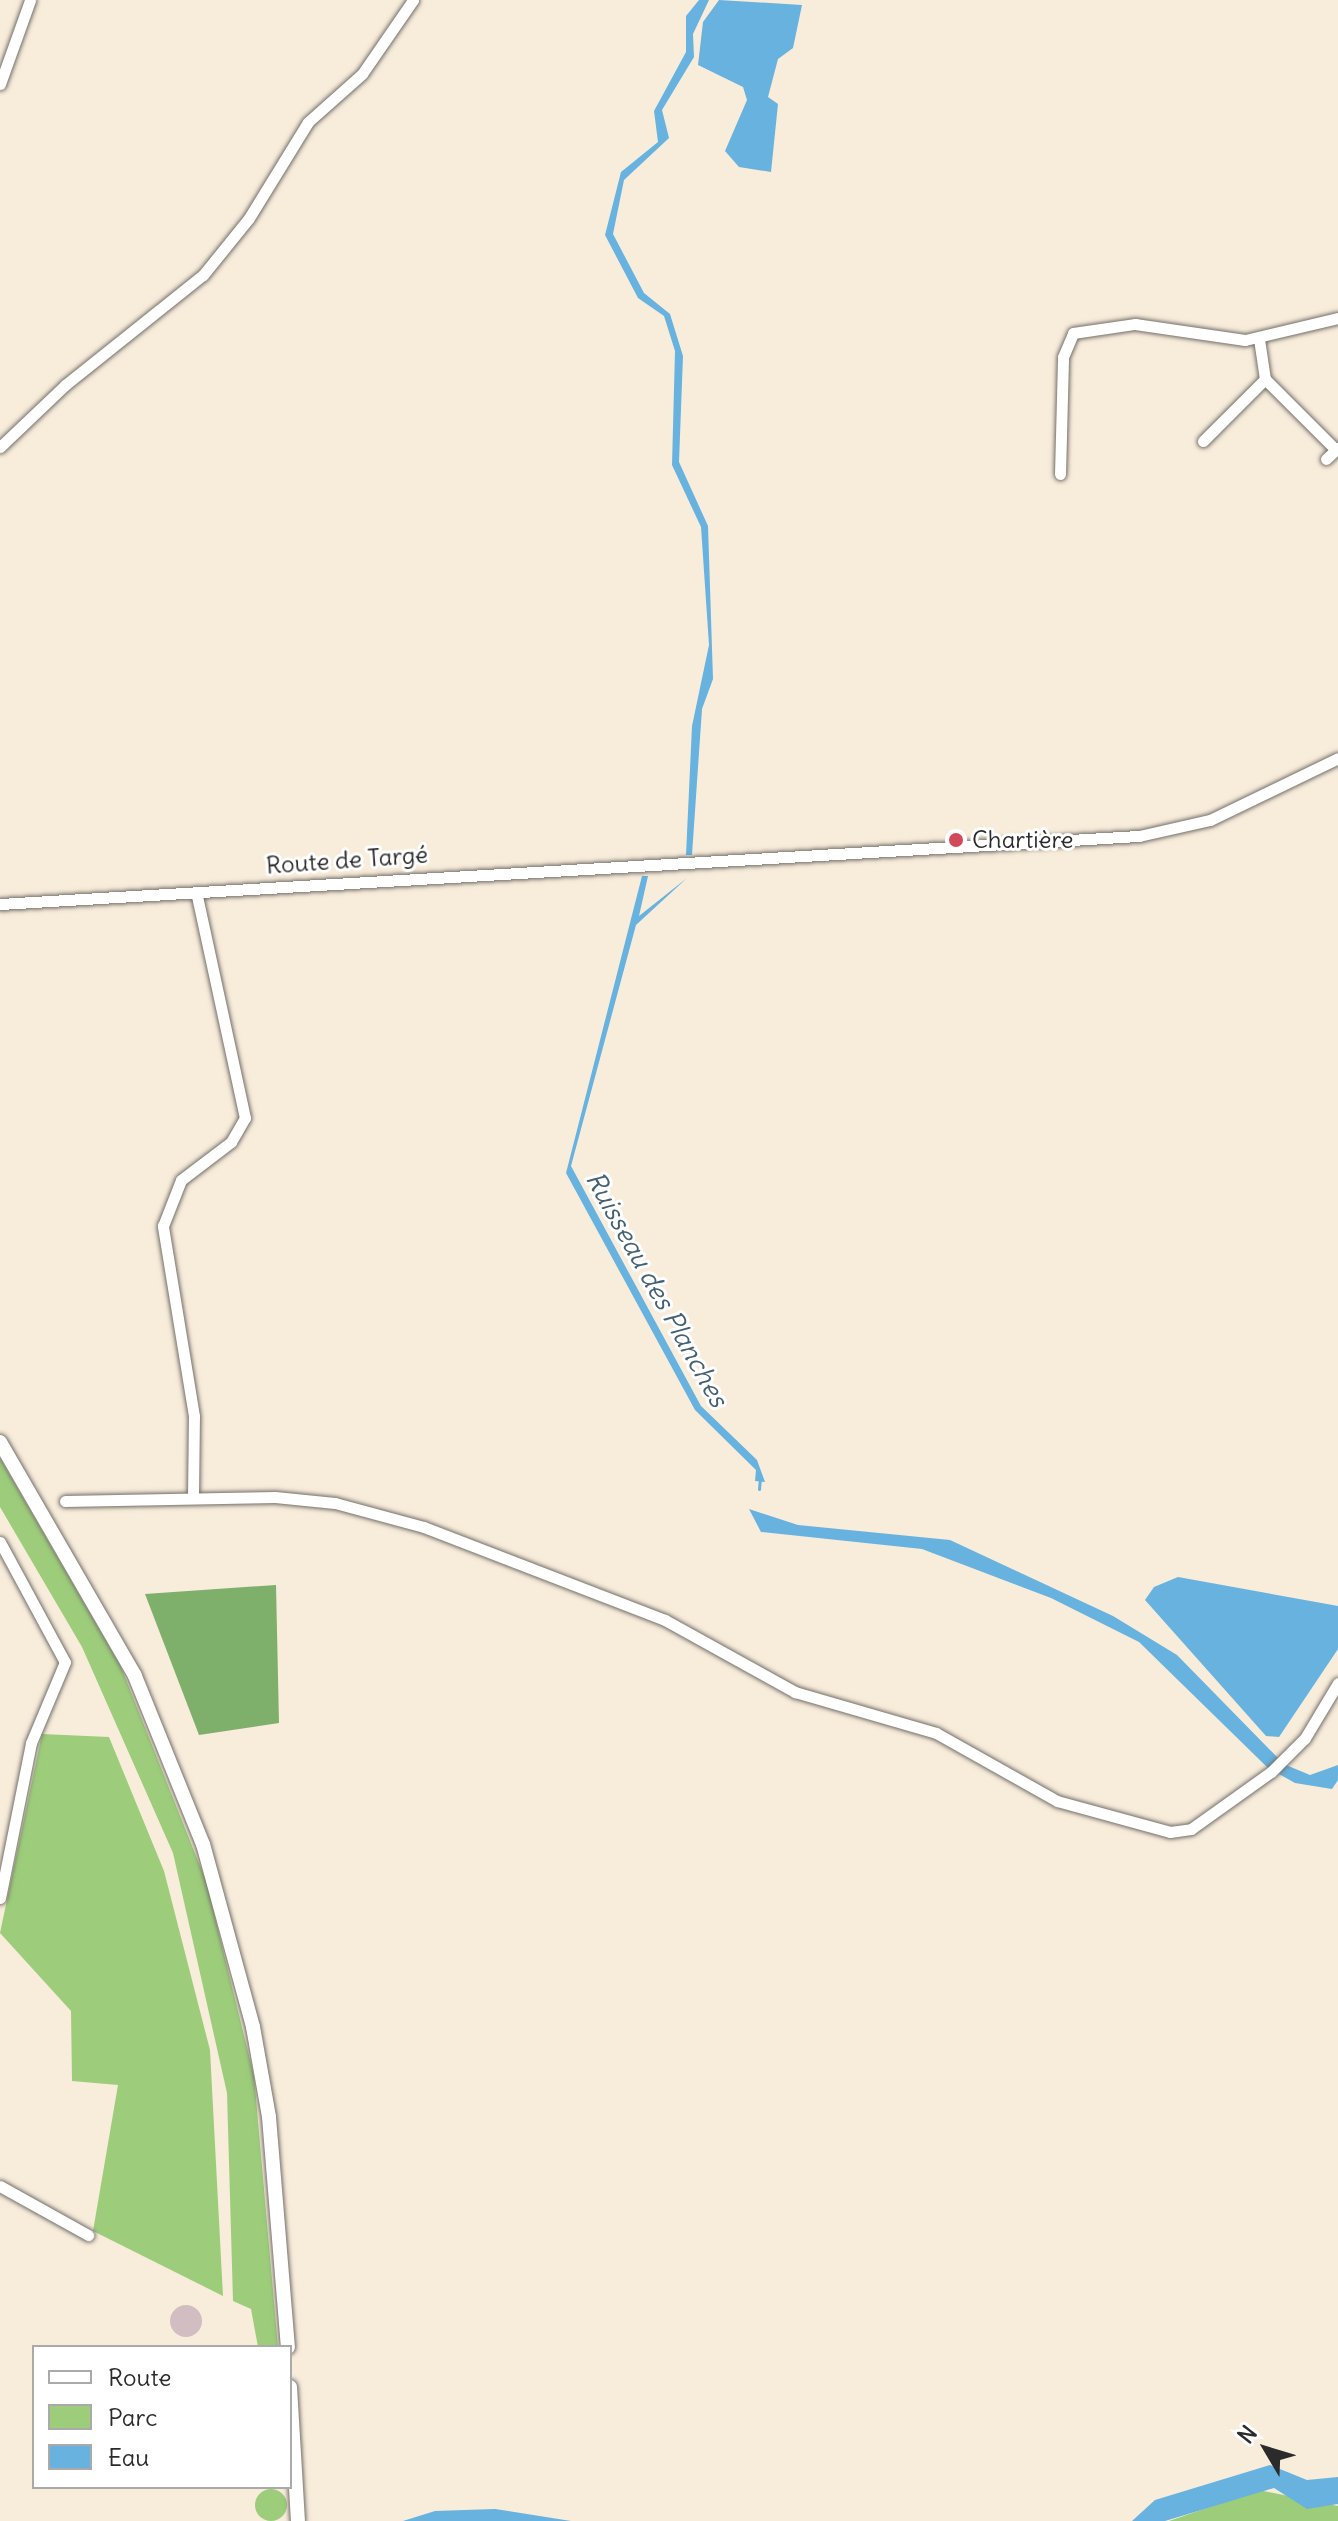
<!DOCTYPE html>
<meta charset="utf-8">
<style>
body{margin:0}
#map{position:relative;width:1338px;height:2521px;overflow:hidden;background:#f8ecdb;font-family:Delius,sans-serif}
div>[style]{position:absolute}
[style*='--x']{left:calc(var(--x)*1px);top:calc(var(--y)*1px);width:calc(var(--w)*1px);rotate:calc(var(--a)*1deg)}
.industrial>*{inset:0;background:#d2bec2}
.round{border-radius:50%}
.green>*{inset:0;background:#9dcd7b}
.forest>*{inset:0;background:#7eb06b}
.water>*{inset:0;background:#67b2df}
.stream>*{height:3px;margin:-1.5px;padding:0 1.5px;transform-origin:1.5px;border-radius:1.5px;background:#67b2df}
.roads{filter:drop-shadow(0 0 2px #736f69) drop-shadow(0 0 2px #736f69)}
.minor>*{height:11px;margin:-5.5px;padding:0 5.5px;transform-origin:5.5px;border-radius:5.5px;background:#fff}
.major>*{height:14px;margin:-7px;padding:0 7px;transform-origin:7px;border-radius:7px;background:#fff}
.dots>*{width:22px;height:22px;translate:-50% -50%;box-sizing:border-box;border:4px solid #fff;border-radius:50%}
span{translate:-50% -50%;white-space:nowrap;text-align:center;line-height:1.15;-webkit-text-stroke:6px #fff;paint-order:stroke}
.poi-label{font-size:24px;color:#2b2b2b}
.left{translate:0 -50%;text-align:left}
.street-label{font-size:24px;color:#2b2b2b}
.water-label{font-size:26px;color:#436173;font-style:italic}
.legend{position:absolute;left:32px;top:2345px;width:260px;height:144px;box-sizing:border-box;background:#fff;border:2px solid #aaa;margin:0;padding:10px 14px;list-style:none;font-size:24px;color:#2b2b2b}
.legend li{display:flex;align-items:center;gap:16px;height:40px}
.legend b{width:40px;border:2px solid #aaa}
.north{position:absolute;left:1226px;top:2409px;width:80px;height:80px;-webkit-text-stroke:6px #fff;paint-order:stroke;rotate:308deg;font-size:22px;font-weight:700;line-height:32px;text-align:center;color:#2b2b2b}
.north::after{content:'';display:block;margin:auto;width:28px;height:36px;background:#2b2b2b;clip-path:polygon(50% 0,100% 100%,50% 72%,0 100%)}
</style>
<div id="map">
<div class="industrial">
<i class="round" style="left:170px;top:2305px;width:32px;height:32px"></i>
</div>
<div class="green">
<i style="clip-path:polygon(0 1458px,121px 1667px,206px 1881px,254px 2076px,278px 2347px,258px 2347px,251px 2309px,233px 2301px,227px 2093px,173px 1853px,82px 1647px,0 1507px)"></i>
<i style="clip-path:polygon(42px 1734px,109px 1737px,164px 1871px,210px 2050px,223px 2296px,93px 2231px,118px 2085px,72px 2081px,71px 2011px,0 1933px)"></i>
<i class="round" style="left:255px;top:2489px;width:32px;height:32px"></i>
<i style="clip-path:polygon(1259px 2490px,1338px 2506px,1338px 2521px,1169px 2521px)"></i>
</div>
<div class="forest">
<i style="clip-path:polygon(276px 1585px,279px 1723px,199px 1735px,145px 1594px)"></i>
</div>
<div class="water">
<i style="clip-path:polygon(699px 0,709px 0,693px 34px,694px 57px,662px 110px,669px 138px,624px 180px,613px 234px,644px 293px,670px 314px,683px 356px,679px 462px,708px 526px,713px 679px,702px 709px,692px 855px,686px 855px,692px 726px,709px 645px,701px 527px,672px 465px,675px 351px,664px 316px,638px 298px,605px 235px,621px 172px,658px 142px,654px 111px,686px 52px,686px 16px)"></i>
<i style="clip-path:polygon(719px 0,802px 5px,793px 48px,778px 59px,768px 97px,778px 104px,771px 172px,739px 167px,725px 151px,747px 100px,743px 87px,698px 65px,703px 22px)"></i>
<i style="clip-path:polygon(642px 876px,648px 876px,639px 916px,687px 878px,636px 925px,571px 1166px,701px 1406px,757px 1460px,765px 1482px,755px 1481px,756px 1470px,695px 1410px,566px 1173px)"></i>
<i style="clip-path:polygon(749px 1509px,798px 1525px,950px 1540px,1113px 1616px,1177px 1655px,1278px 1758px,1268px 1768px,1139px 1642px,1051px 1598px,922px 1549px,761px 1532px)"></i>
<i style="clip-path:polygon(1178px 1577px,1338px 1606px,1338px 1649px,1279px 1737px,1266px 1736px,1145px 1600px,1154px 1587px)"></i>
<i style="clip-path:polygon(1286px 1765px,1310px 1775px,1338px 1765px,1338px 1780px,1332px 1789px,1295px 1783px,1279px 1774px)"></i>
<i style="clip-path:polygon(1270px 2465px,1307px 2480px,1338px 2477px,1338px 2504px,1307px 2509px,1274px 2488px,1165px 2521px,1132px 2521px,1155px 2500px)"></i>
<i style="clip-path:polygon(495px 2509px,571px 2521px,403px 2521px,435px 2511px)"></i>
</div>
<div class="stream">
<i style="--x:759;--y:1489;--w:11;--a:-85"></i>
</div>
<div class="roads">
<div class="minor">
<i style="--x:0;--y:84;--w:89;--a:-70.3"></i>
<i style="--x:1259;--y:339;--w:40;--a:81.5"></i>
<i style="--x:1265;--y:379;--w:100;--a:45"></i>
<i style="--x:1203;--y:441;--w:88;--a:-45"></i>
<i style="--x:0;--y:447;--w:90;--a:-43.6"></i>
<i style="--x:65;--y:385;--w:176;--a:-38.6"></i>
<i style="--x:203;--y:275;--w:73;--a:-51.1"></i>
<i style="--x:249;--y:218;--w:113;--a:-58.4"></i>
<i style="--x:308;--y:122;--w:72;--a:-41.6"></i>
<i style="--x:362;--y:74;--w:90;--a:-55.4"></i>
<i style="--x:1326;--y:459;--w:16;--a:-43"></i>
<i style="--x:1060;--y:474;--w:117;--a:-88.5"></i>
<i style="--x:1063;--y:357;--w:26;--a:-67"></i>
<i style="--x:1073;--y:333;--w:63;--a:-8.3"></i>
<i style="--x:1135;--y:324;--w:111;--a:8.3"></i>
<i style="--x:1245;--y:340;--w:96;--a:-13.3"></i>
<i style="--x:0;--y:904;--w:1141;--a:-3.42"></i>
<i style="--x:1139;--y:836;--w:73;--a:-12.7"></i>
<i style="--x:1210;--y:820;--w:142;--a:-25.8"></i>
<i style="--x:193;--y:1496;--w:80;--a:-89.3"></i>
<i style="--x:194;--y:1416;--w:193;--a:-99.3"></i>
<i style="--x:163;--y:1226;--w:49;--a:-68.6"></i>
<i style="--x:181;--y:1180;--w:63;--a:-37.2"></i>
<i style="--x:231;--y:1142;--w:28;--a:-60"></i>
<i style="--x:245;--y:1118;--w:231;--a:-102.2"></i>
<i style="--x:65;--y:1501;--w:210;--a:-1.1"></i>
<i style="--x:275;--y:1497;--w:60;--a:5.7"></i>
<i style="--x:335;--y:1503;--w:92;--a:15.1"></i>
<i style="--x:424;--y:1527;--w:258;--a:21.1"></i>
<i style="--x:665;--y:1620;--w:149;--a:29"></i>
<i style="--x:795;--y:1692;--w:147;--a:16.2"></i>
<i style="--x:936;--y:1733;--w:139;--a:29.3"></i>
<i style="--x:1057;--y:1801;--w:117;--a:15.3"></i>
<i style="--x:1170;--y:1832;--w:21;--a:-8"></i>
<i style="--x:1191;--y:1829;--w:98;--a:-35.5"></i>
<i style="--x:1271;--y:1772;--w:48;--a:-45"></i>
<i style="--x:1305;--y:1738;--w:64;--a:-59"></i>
<i style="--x:0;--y:1542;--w:136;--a:61.6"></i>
<i style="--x:65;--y:1662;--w:88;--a:112.8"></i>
<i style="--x:31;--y:1743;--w:158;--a:101.3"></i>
<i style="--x:0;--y:2186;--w:101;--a:29.1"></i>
</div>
<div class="major">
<i style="--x:0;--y:1442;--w:270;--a:60"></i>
<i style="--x:135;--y:1676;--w:181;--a:68"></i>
<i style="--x:203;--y:1844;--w:190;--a:74.7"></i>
<i style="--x:253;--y:2027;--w:91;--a:79.9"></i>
<i style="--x:269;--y:2117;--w:231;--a:85.3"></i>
<i style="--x:290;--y:2387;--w:134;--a:86.6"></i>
</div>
</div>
<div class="dots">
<i style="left:956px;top:840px;background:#d1495b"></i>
</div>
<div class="poi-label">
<span class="left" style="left:972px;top:840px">Chartière</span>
</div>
<div class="street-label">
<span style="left:347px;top:860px;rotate:-4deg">Route de Targé</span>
</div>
<div class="water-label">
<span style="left:657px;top:1289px;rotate:61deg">Ruisseau des Planches</span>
</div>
<ul class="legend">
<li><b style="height:10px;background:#fff"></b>Route</li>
<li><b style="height:22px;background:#9dcd7b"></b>Parc</li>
<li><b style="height:22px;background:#67b2df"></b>Eau</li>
</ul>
<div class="north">N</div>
</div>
